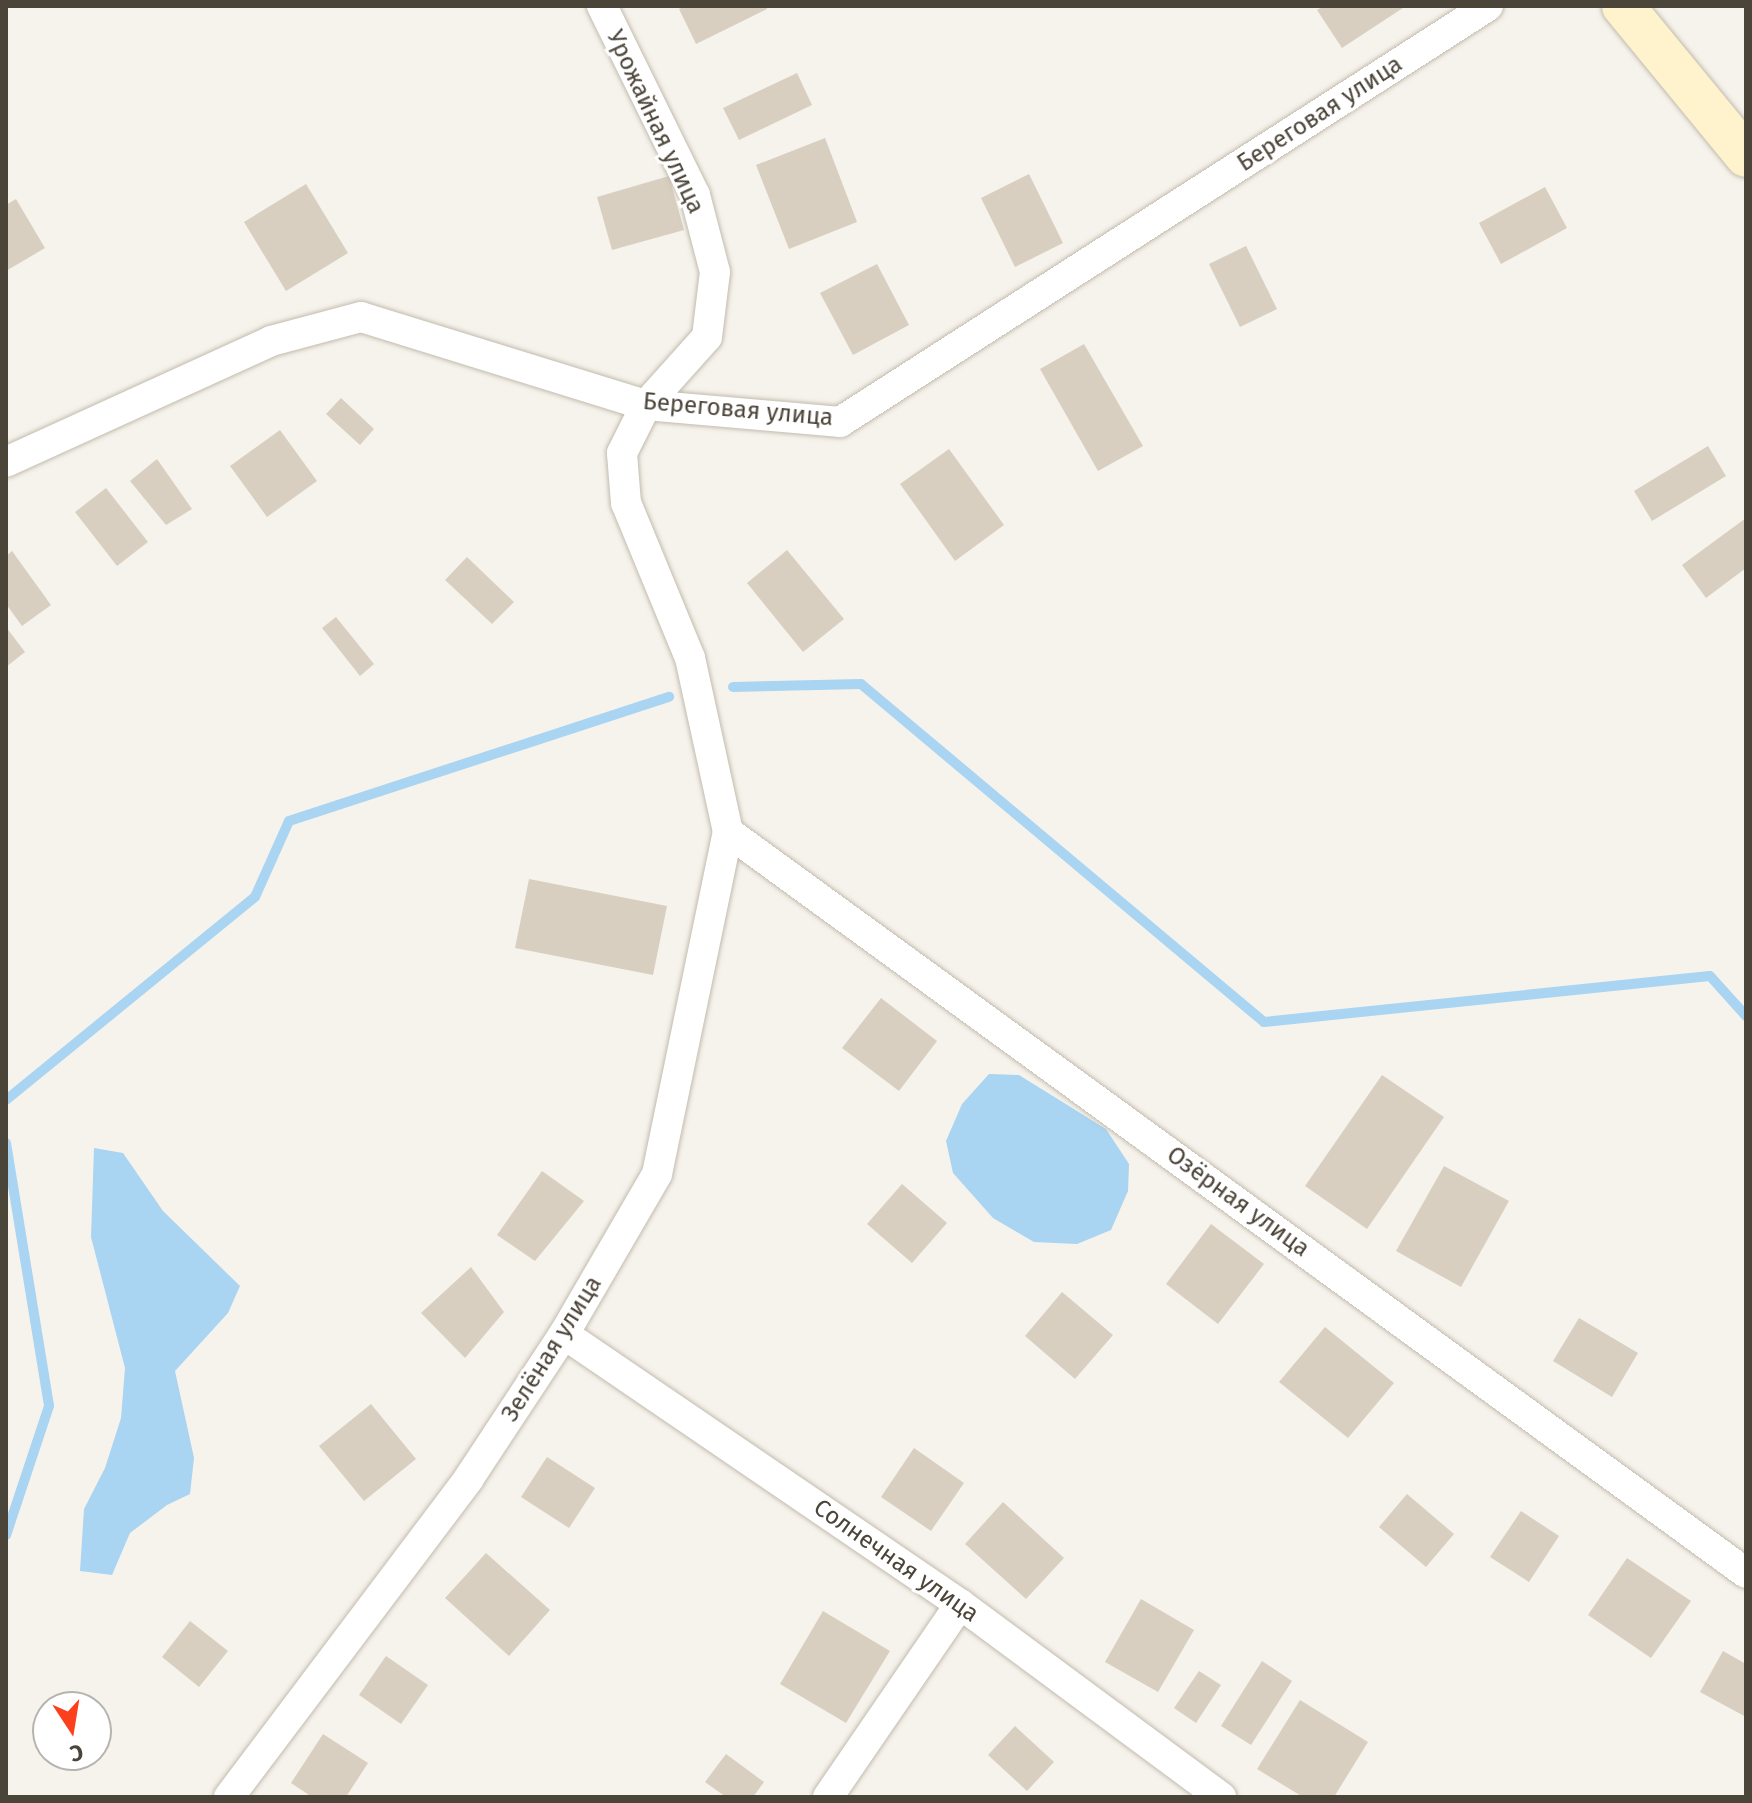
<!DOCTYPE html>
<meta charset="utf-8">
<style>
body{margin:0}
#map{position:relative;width:1752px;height:1803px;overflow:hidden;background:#f6f3ec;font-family:"Fira Sans",sans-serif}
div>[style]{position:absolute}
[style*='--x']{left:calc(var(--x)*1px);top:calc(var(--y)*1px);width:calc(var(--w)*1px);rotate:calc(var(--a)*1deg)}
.water>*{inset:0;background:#a9d4f2}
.stream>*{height:10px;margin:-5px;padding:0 5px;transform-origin:5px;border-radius:5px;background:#a9d4f2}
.building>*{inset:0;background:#d8cfc1}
.roads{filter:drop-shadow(0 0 2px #c2bbae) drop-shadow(0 0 2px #c2bbae)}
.street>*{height:30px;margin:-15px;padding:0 15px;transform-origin:15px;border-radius:15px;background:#fff}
.secondary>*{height:42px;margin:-21px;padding:0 21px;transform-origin:21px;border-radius:21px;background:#fff3cd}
span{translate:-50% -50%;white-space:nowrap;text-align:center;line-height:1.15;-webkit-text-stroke:6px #fff;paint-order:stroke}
.street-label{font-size:24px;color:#4b4439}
.frame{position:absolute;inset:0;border:8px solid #4b4439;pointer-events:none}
.north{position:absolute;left:32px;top:1691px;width:80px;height:80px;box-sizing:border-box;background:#fff;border:2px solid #b7b4b0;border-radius:50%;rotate:168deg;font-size:22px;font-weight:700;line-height:32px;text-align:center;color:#4b4439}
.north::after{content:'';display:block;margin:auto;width:28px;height:36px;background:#fc3f1d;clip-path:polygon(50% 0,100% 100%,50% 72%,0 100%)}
</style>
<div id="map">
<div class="water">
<i style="clip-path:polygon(989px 1074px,1019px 1075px,1106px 1129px,1129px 1164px,1128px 1191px,1111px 1230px,1077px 1244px,1034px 1242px,993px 1218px,953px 1173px,946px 1141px,962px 1104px)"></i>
<i style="clip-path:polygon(94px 1148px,123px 1153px,163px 1211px,240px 1286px,228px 1313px,175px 1371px,194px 1458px,190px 1494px,167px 1505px,130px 1533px,112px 1575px,80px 1571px,84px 1509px,105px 1468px,121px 1418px,125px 1368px,91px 1237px)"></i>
</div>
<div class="stream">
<i style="--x:733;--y:687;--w:128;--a:-1.3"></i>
<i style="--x:861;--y:684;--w:526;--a:39.99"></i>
<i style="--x:1264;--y:1022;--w:448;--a:-5.9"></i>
<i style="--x:1710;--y:976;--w:54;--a:48"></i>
<i style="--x:6;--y:1100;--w:321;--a:-39.2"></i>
<i style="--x:255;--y:897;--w:83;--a:-65.9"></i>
<i style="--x:289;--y:821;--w:400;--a:-18.1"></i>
<i style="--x:6;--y:1143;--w:266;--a:80.7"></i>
<i style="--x:49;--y:1406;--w:136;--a:108.4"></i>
</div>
<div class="building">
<i style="clip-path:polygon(685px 6px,766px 6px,767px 9px,696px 44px,679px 9px)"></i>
<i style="clip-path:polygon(1324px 6px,1406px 6px,1342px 48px,1317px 10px)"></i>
<i style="clip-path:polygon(797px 73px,812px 105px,739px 140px,723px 108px)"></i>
<i style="clip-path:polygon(825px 138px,857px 222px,789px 249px,756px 165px)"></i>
<i style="clip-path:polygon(1029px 174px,1063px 243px,1015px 267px,981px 198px)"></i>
<i style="clip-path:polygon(669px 176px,684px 230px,612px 250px,597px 197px)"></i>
<i style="clip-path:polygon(306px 184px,348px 253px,286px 291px,244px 222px)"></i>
<i style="clip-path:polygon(1545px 187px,1567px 228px,1501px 264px,1479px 223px)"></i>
<i style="clip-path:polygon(16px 199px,45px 248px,6px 271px,6px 205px)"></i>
<i style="clip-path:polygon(1246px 246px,1277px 309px,1240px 327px,1209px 264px)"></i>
<i style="clip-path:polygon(877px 264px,909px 325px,853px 355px,820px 293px)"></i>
<i style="clip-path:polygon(1084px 344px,1143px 446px,1098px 471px,1040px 369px)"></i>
<i style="clip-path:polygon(341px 398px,374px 429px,360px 445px,326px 414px)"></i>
<i style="clip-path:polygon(280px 430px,317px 481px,267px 517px,230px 466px)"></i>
<i style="clip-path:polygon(1708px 446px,1726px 476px,1652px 521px,1634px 491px)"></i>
<i style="clip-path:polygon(949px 449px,1004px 525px,955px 561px,900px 484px)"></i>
<i style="clip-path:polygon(157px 459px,192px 509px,166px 525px,130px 481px)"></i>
<i style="clip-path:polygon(106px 488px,148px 542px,117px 566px,75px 512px)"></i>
<i style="clip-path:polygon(1746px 518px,1746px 568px,1706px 598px,1682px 565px)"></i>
<i style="clip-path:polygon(787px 550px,844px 619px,803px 652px,747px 583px)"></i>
<i style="clip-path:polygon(12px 551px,51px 605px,22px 626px,6px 604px,6px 556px)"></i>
<i style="clip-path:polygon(467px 557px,514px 602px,492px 624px,445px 580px)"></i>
<i style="clip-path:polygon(336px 617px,374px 664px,360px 676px,322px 628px)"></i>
<i style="clip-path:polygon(6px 627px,25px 652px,6px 667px)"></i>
<i style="clip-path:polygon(529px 879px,667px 906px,653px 975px,515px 948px)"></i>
<i style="clip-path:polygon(881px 998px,937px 1041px,899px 1091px,842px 1048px)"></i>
<i style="clip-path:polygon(1382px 1075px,1444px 1117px,1367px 1229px,1305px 1186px)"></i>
<i style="clip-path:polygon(1444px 1166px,1509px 1201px,1461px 1287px,1396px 1251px)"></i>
<i style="clip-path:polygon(542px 1171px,584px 1201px,535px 1261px,497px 1235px)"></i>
<i style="clip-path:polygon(902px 1184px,947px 1223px,912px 1263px,867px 1224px)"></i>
<i style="clip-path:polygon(1211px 1224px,1264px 1264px,1218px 1324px,1166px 1284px)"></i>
<i style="clip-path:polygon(471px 1267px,504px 1312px,465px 1358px,421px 1313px)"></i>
<i style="clip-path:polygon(1062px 1292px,1113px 1335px,1075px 1379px,1025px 1336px)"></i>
<i style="clip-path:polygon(1579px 1318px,1638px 1353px,1612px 1397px,1553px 1361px)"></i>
<i style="clip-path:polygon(1325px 1327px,1394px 1383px,1348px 1438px,1279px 1382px)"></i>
<i style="clip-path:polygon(371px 1404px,416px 1459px,364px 1501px,319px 1446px)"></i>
<i style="clip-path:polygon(914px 1448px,964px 1483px,931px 1531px,881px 1497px)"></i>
<i style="clip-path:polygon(547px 1457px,595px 1488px,569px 1528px,521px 1497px)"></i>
<i style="clip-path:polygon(1407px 1494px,1454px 1534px,1426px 1567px,1379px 1527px)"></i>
<i style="clip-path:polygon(1003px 1502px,1064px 1558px,1026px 1599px,965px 1544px)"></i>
<i style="clip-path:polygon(1521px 1511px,1559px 1536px,1529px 1582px,1490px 1557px)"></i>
<i style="clip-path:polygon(486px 1553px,550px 1610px,509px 1656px,445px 1598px)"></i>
<i style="clip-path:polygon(1627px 1558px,1691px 1601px,1651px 1658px,1588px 1615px)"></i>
<i style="clip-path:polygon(1141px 1599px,1194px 1630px,1158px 1692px,1105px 1662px)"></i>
<i style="clip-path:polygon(823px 1611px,890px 1651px,846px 1723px,780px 1684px)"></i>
<i style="clip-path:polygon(190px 1621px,228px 1651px,199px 1687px,162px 1657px)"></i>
<i style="clip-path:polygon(1723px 1651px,1746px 1664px,1746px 1717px,1700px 1692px)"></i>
<i style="clip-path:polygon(386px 1656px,428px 1685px,401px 1724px,359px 1695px)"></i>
<i style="clip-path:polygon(1262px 1661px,1292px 1681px,1251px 1745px,1221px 1726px)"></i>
<i style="clip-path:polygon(1199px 1671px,1221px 1685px,1196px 1723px,1174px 1708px)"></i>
<i style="clip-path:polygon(1300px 1700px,1368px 1742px,1334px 1797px,1303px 1797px,1257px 1769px)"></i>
<i style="clip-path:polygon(1015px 1726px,1054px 1762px,1027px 1791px,988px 1755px)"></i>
<i style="clip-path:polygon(323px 1734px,368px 1763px,346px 1797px,312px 1797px,291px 1783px)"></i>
<i style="clip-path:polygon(726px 1754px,764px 1782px,753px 1797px,726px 1797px,705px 1782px)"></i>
</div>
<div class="roads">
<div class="street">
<i style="--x:6;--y:462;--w:291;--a:-24.5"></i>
<i style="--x:271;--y:341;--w:93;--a:-14.9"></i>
<i style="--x:361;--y:317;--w:298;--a:17.2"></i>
<i style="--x:646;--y:405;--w:195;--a:5"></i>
<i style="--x:840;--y:422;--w:770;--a:-32.7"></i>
<i style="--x:728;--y:832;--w:1259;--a:36.05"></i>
<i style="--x:564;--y:1334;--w:479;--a:34.3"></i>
<i style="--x:960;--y:1604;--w:325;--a:36.5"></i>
<i style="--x:229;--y:1797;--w:399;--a:-53"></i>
<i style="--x:469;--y:1478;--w:173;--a:-56.6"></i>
<i style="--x:564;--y:1334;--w:185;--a:-59.8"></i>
<i style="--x:657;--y:1174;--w:349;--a:-78.3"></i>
<i style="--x:728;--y:832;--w:178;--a:-102.3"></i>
<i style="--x:690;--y:658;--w:168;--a:-112.4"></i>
<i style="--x:626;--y:503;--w:50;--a:-94.6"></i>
<i style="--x:622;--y:453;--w:54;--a:-63.4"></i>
<i style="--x:646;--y:405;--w:91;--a:-48.1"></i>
<i style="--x:707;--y:337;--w:65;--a:-83"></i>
<i style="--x:715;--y:272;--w:80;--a:-104.6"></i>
<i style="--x:695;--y:195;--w:211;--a:-116.2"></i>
<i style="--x:828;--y:1797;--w:234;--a:-55.6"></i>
</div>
<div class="secondary">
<i style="--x:1623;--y:6;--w:194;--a:50.6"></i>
</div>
</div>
<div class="street-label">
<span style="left:1320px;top:114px;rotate:-33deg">Береговая улица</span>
<span style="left:655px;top:122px;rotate:65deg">Урожайная улица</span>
<span style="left:738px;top:410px;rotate:5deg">Береговая улица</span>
<span style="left:1238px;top:1202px;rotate:36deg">Озёрная улица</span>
<span style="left:552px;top:1349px;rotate:-58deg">Зелёная улица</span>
<span style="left:896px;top:1561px;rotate:35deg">Солнечная улица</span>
</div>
<div class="frame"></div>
<div class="north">С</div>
</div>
